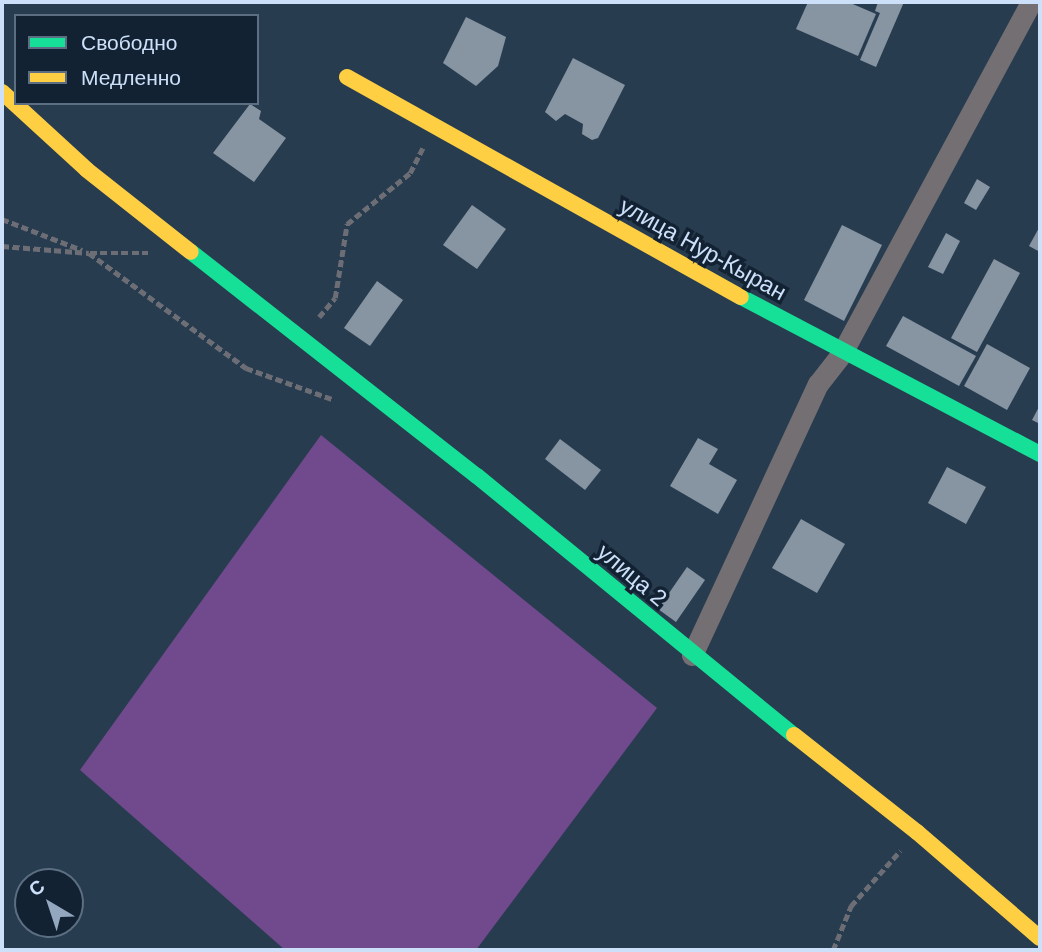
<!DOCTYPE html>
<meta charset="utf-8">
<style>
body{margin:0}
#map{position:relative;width:1042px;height:952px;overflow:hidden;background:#283c50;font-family:Arial,sans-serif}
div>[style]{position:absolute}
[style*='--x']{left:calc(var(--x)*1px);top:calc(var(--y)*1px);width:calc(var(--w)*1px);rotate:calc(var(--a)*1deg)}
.green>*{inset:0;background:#714a8d}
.building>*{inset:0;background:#8795a3}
.path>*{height:4.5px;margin-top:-2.25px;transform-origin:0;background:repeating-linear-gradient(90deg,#6d6e75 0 7px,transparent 0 10.5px)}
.street>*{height:21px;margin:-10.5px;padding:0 10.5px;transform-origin:10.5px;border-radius:10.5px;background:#746f73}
.fast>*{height:16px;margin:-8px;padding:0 8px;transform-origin:8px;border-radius:8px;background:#16e098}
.slow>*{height:16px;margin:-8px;padding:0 8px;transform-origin:8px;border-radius:8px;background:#ffcf43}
span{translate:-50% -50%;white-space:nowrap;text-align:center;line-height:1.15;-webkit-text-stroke:7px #122233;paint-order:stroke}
.street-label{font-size:23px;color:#cce1f9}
.frame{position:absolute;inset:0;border:4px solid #cce1f9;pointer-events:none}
.legend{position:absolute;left:14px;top:14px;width:245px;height:91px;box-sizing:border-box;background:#122233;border:2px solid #5c6e82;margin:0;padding:9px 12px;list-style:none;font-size:21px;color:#cce1f9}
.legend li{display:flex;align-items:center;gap:14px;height:35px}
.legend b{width:35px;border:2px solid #5c6e82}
.north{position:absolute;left:14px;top:868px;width:70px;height:70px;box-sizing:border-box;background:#122233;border:2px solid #5c6e82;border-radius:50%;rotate:321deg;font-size:19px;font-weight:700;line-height:28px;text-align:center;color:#cce1f9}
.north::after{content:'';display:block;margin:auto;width:24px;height:32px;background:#93a7be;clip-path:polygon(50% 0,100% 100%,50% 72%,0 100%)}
</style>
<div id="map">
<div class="green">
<i style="clip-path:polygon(321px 435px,657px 708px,476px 950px,285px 950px,80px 770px)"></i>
</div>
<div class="building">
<i style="clip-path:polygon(808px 2px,848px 2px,876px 14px,858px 56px,796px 29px)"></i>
<i style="clip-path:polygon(878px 2px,904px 2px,876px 67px,860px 60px,880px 13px,875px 11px)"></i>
<i style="clip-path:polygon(466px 17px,506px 37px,498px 66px,476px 86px,443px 63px)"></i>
<i style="clip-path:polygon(573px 58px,625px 85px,598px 138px,592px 140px,582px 134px,583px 124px,565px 114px,556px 121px,545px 112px)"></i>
<i style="clip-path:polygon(250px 104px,261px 111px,259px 119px,286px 138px,254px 182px,213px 153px)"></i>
<i style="clip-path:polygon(977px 179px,990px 187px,976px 210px,964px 203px)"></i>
<i style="clip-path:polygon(472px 205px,506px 229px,477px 269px,443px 245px)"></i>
<i style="clip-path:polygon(842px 225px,882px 245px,844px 321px,804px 300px)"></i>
<i style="clip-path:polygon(1040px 226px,1040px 252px,1029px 246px)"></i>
<i style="clip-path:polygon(946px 233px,960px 241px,943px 274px,928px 267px)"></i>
<i style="clip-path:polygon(994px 259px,1020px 273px,977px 352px,951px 338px)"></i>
<i style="clip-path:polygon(377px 281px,403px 300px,370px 346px,344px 328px)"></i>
<i style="clip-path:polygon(903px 316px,976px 356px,959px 386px,886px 346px)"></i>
<i style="clip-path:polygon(987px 344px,1030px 368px,1007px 410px,964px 386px)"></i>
<i style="clip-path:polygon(1040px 405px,1040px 424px,1032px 420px)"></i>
<i style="clip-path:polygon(698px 438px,718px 449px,709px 464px,737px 480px,718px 514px,670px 486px)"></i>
<i style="clip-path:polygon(560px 439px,601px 470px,585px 490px,545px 459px)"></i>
<i style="clip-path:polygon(947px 467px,986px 487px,966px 524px,928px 503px)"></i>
<i style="clip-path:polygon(801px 519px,845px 544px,817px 593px,772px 568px)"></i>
<i style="clip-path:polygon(687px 567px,705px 580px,676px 622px,658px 609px)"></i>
</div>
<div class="path">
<i style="--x:2;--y:219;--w:86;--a:21.2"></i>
<i style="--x:2;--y:246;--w:87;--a:4.6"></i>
<i style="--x:89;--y:253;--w:195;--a:36.2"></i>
<i style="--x:246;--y:368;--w:91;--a:19.8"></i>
<i style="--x:90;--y:253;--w:58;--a:0"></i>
<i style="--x:319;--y:317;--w:25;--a:-50"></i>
<i style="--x:335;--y:298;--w:75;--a:-80.8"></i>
<i style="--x:347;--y:224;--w:81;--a:-39"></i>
<i style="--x:410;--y:173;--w:28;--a:-63"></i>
<i style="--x:833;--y:950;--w:48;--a:-67.8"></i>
<i style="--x:851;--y:906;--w:74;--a:-48.3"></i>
</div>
<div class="street">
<i style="--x:692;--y:655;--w:299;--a:-65.1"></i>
<i style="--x:818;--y:384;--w:39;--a:-52"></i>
<i style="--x:842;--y:353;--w:399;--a:-61.7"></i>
</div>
<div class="fast">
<i style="--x:191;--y:252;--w:363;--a:38.1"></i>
<i style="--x:477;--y:476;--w:409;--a:39.3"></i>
<i style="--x:741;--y:297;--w:338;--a:27.7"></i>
</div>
<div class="slow">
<i style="--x:347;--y:77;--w:451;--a:29.2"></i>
<i style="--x:2;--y:92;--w:115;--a:42.5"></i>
<i style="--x:87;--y:170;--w:132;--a:38.3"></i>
<i style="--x:794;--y:735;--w:157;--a:38.3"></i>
<i style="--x:917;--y:832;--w:162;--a:40.8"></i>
</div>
<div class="street-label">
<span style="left:703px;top:249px;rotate:29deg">улица Нур-Кыран</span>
<span style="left:632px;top:575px;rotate:40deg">улица 2</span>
</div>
<div class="frame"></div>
<ul class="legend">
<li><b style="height:9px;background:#16e098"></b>Свободно</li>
<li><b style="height:9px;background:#ffcf43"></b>Медленно</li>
</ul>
<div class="north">С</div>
</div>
